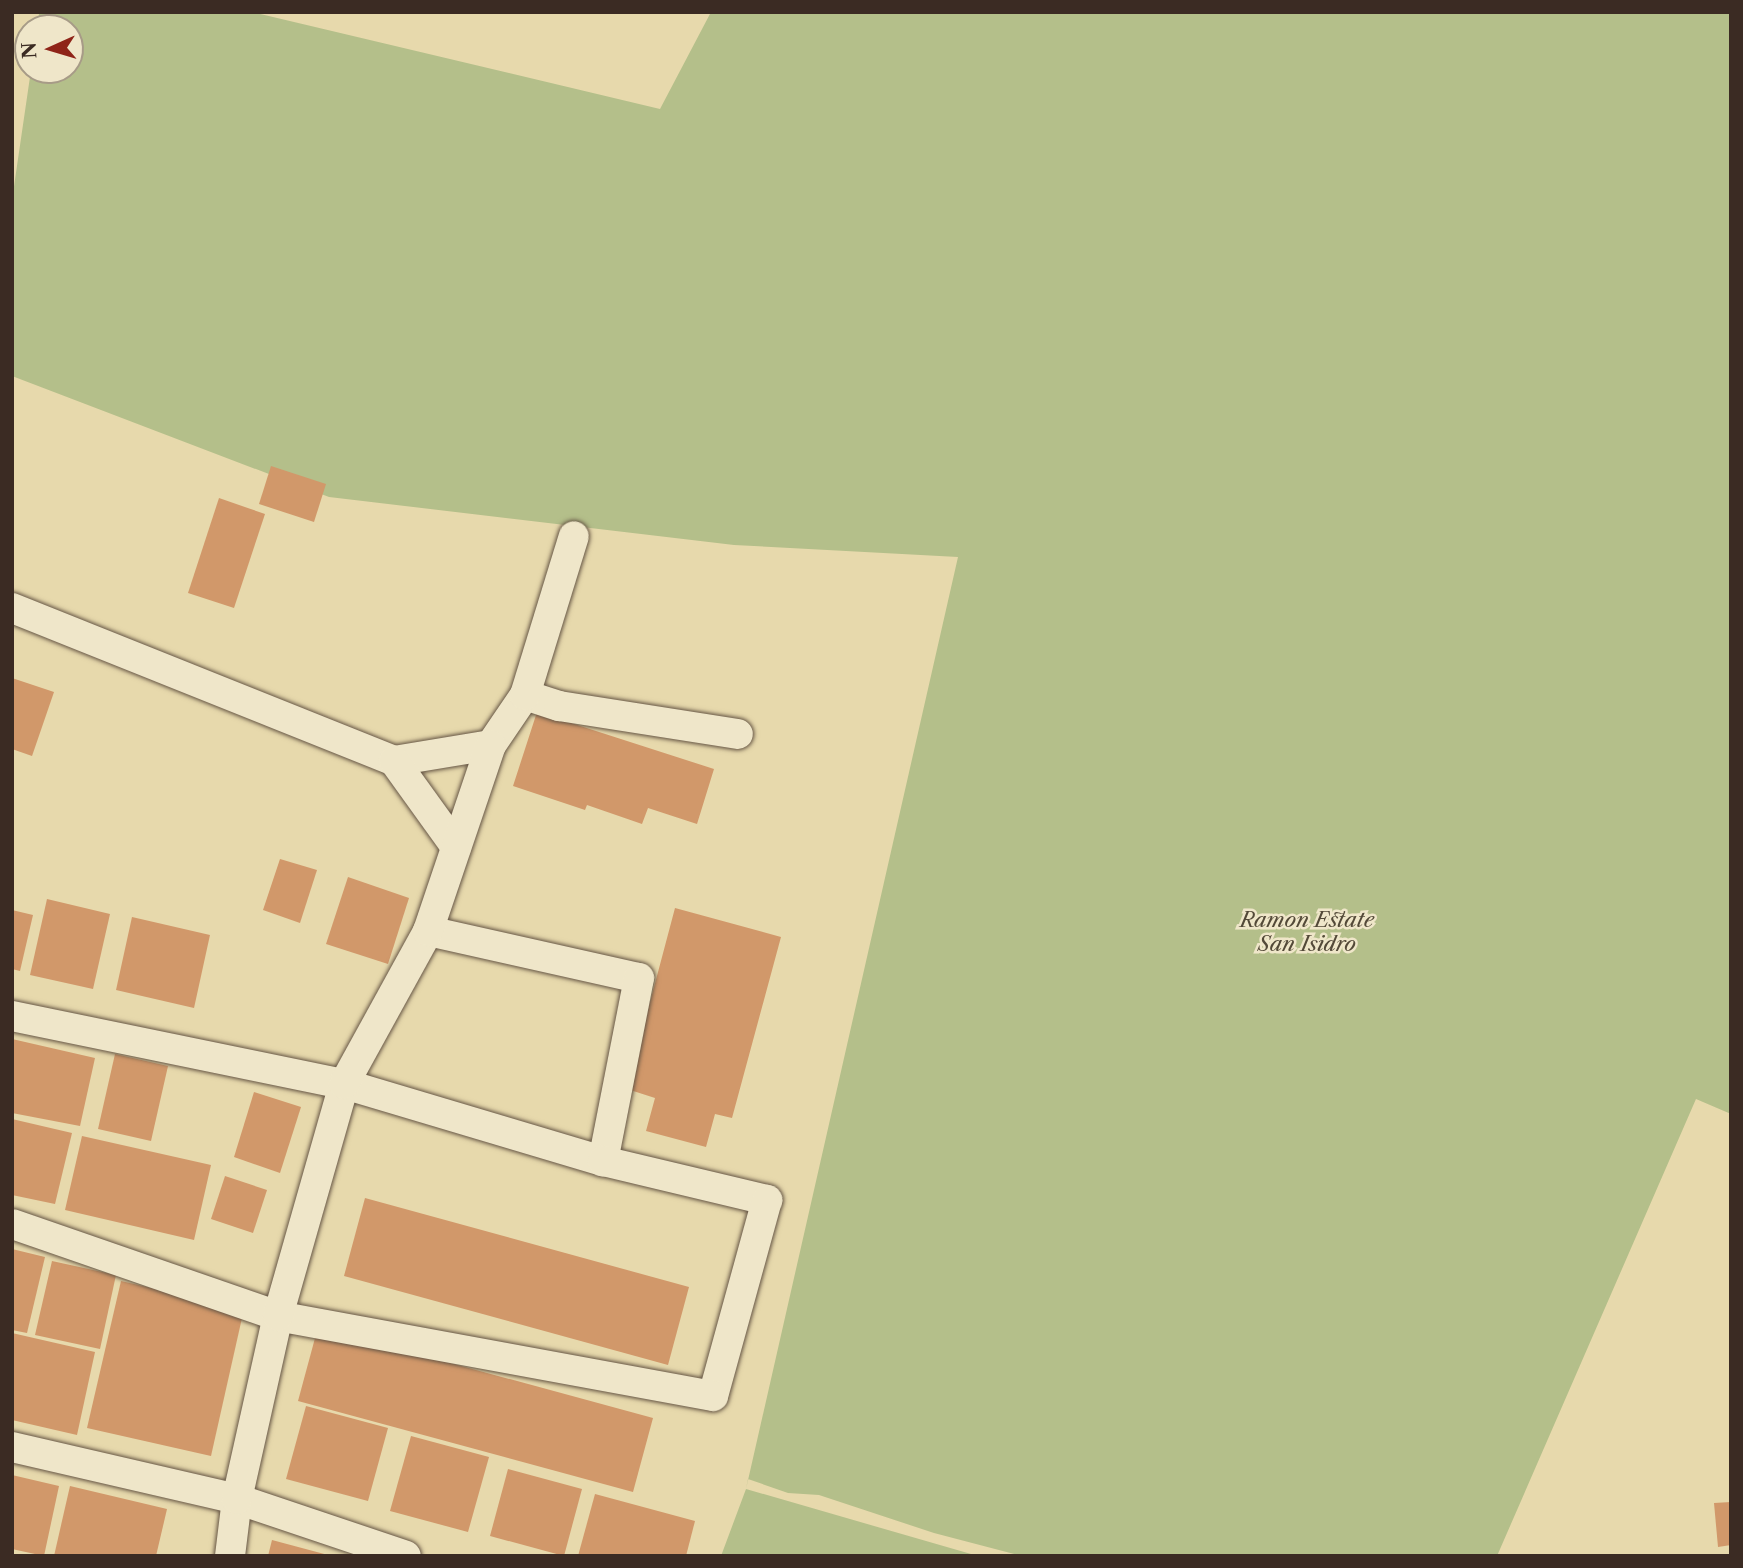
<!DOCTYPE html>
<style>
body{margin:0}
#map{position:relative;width:1743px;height:1568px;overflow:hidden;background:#e7d9ac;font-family:"Libre Caslon Text",serif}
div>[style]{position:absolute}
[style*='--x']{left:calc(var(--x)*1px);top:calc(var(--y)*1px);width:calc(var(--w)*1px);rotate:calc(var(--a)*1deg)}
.green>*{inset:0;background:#b4bf8a}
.building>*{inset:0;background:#d1986a}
.roads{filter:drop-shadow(0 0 2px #665645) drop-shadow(0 0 2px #665645)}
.minor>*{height:30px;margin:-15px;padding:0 15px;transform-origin:15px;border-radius:15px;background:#efe6c9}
span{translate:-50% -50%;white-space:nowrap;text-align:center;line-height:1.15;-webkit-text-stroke:5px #efe6c9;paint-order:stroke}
.park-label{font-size:21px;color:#534938;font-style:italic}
.frame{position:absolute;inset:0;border:14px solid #3b2b23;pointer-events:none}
.north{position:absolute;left:14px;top:14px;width:70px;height:70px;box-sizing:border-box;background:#efe6c9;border:2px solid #a79b87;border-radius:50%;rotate:266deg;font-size:19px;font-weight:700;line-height:28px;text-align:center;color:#3b2b23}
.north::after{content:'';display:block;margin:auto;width:24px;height:32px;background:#8f2418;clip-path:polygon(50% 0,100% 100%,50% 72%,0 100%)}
</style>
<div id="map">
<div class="green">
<i style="clip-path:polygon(62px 12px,252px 12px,660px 109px,711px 12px,1731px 12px,1731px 1114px,1696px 1099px,1497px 1556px,1022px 1556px,934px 1533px,819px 1495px,788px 1493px,748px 1479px,746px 1489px,978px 1556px,721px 1556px,746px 1489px,958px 557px,734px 545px,329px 497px,12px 376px,12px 200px,31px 70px,70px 70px,70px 28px,37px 28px,39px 14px)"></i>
</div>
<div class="building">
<i style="clip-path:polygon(271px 466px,326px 484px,314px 522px,259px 504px)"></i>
<i style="clip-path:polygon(219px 498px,265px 514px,234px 608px,188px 593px)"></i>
<i style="clip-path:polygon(12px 678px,54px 692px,32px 756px,12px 749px)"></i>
<i style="clip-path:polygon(537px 712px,714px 769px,697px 824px,648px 808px,642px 824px,587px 805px,585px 810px,513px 786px)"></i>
<i style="clip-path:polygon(280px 859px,317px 870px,300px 923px,263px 910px)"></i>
<i style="clip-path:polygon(348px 877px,409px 898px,388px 964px,326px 944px)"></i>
<i style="clip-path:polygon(47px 899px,110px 914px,93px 989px,30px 975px)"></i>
<i style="clip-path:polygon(675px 908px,781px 937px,732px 1118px,715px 1114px,706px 1147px,646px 1131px,655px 1098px,627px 1089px)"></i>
<i style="clip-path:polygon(12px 910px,33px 915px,20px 971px,12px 969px)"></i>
<i style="clip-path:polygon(132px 917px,210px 935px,194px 1008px,116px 990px)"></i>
<i style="clip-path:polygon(12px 1039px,95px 1058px,80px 1126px,12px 1113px)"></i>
<i style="clip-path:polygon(115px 1054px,168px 1066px,151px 1141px,98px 1129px)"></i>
<i style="clip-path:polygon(254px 1092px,301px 1107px,280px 1173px,234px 1157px)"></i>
<i style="clip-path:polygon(12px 1119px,72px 1133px,55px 1204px,12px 1195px)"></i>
<i style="clip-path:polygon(82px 1136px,211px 1165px,194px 1240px,65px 1210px)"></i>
<i style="clip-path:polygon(225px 1176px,267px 1190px,253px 1233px,211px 1219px)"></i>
<i style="clip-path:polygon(365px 1198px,689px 1287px,668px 1365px,344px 1276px)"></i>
<i style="clip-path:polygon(12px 1249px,45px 1257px,27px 1333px,12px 1330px)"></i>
<i style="clip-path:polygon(52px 1261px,116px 1275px,100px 1349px,35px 1335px)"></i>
<i style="clip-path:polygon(121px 1281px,244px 1309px,211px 1456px,87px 1428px)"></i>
<i style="clip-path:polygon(318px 1327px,653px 1418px,633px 1492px,298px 1401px)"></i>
<i style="clip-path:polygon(12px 1333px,95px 1352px,77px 1435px,12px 1420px)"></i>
<i style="clip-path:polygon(306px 1406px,388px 1428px,368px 1501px,286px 1479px)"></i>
<i style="clip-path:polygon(411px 1436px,489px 1457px,468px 1532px,390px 1511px)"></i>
<i style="clip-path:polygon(508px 1469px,582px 1489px,564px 1556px,490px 1536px)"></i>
<i style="clip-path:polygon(12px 1475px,59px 1486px,44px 1556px,12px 1549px)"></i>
<i style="clip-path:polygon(70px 1486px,167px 1509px,156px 1556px,54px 1556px)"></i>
<i style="clip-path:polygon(595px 1494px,695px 1521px,686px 1556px,578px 1556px)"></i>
<i style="clip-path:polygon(1731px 1502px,1731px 1545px,1718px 1547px,1714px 1503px)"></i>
<i style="clip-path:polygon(272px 1540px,328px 1555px,327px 1556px,268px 1556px)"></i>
</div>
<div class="roads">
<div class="minor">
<i style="--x:12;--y:608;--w:412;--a:21.8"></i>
<i style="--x:394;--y:761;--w:98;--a:-9.4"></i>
<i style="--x:491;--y:745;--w:60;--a:-55.8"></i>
<i style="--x:525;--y:695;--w:36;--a:18"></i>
<i style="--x:559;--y:706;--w:181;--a:8.9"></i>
<i style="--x:525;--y:695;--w:166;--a:-72.9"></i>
<i style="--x:394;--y:761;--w:106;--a:54.2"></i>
<i style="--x:428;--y:931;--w:216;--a:12.6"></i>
<i style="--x:639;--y:978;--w:187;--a:101.1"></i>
<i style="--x:12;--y:1016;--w:339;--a:11.6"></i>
<i style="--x:344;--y:1084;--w:270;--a:16.6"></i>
<i style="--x:603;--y:1161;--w:169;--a:13.4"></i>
<i style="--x:767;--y:1200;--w:203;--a:105.4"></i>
<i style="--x:713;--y:1396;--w:442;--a:-169.6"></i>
<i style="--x:278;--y:1316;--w:281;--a:-160.9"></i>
<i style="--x:12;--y:1447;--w:231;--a:13"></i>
<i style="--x:237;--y:1499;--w:178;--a:18.6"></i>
<i style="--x:230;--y:1556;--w:57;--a:-83"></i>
<i style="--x:237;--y:1499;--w:188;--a:-77.4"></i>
<i style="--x:278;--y:1316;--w:241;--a:-74.1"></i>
<i style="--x:344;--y:1084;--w:175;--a:-61.2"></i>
<i style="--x:428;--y:931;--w:196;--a:-71.3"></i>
</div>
</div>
<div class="park-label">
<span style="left:1307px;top:932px">Ramon Estate<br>San Isidro</span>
</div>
<div class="frame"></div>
<div class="north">N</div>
</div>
